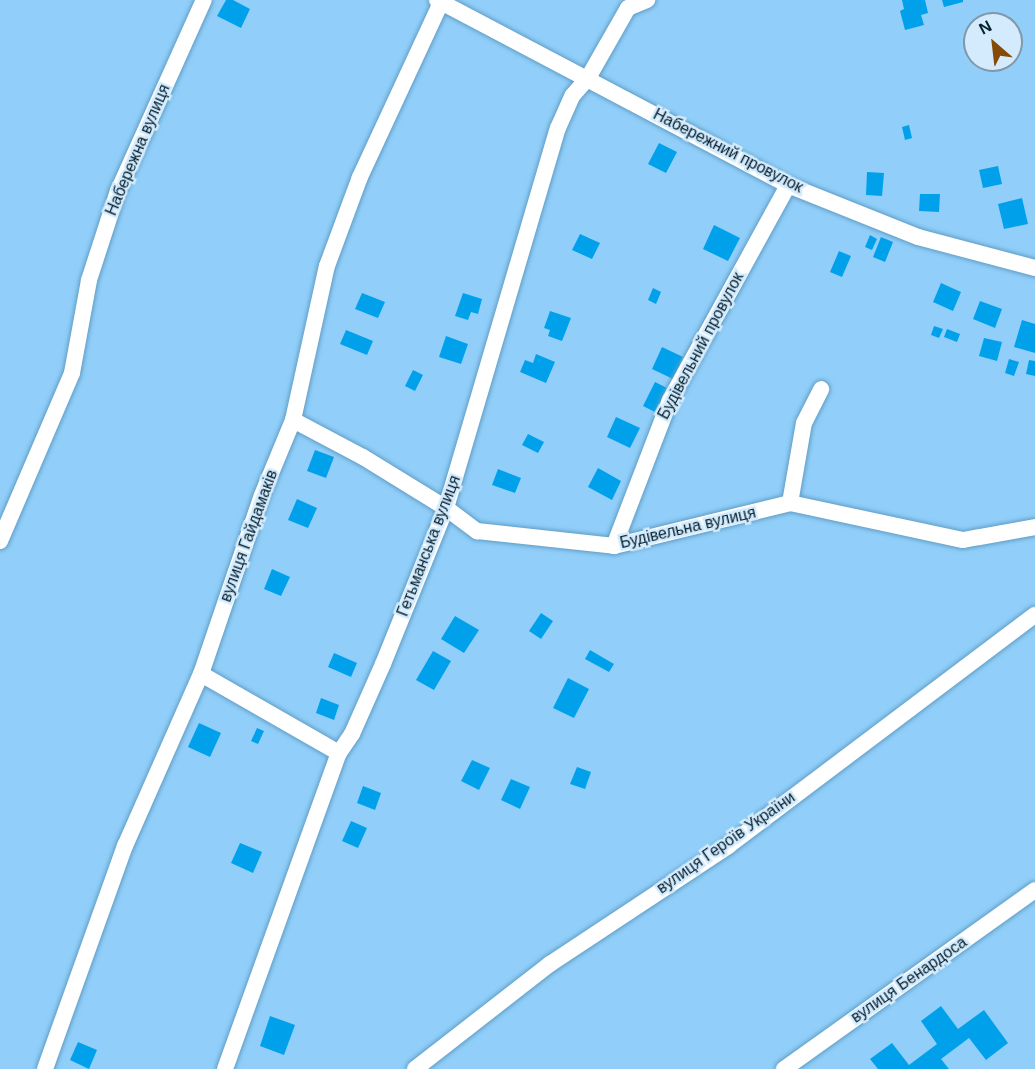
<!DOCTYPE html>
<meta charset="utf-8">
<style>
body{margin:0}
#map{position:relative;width:1035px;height:1069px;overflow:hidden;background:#91cffa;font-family:Arial,sans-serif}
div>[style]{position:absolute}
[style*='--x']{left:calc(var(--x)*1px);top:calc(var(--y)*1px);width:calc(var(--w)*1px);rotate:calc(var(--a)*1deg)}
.building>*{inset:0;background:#00a1ea}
.roads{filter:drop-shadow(0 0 2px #609dc5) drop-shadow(0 0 2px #609dc5)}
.minor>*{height:16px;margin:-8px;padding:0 8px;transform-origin:8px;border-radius:8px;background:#fff}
span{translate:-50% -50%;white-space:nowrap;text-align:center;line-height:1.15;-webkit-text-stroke:5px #d3ebfd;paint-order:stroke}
.street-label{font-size:16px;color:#041e2d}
.north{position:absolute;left:963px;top:12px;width:60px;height:60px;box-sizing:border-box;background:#d3ebfd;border:2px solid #8099aa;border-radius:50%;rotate:332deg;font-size:16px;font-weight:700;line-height:24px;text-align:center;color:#041e2d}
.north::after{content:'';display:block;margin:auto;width:21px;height:27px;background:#864a07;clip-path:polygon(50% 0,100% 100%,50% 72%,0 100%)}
</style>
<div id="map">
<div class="building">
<i style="clip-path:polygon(226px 0,233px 0,250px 9px,241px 28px,217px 16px)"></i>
<i style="clip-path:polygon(902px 0,925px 0,928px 13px,921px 15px,924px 25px,905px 30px,900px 11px,904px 9px)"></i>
<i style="clip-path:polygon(942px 0,963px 0,963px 2px,944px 7px)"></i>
<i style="clip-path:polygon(909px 125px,912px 138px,905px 140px,902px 127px)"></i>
<i style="clip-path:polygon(659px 143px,677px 152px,666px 173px,648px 164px)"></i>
<i style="clip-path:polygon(998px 166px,1002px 184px,983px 188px,979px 170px)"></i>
<i style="clip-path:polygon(867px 172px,884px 173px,882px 196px,866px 195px)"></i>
<i style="clip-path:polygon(920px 194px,940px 194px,939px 212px,919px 211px)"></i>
<i style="clip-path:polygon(1022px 198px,1028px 224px,1004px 229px,998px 204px)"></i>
<i style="clip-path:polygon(714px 225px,740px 238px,728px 261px,703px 249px)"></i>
<i style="clip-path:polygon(580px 234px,600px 243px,592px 259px,572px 250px)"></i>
<i style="clip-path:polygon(870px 235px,877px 239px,872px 250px,865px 247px)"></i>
<i style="clip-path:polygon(881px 237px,893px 242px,885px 262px,873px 257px)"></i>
<i style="clip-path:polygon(839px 251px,851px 256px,842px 277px,830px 272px)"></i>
<i style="clip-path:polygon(941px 283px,961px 292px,953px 311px,933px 302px)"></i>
<i style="clip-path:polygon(653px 288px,661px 292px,656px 304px,648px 300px)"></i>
<i style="clip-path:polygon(362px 293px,385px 302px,378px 318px,355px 309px)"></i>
<i style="clip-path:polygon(463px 293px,482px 299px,478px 314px,471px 312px,468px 320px,455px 316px)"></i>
<i style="clip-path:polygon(980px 301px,1002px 309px,995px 328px,973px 319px)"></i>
<i style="clip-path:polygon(550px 311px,571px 318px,562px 341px,548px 336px,550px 330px,544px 328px)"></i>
<i style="clip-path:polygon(1022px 320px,1035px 324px,1035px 353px,1014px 347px)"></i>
<i style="clip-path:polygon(934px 326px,943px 329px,939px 338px,931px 335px)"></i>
<i style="clip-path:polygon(947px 329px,960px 334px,957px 342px,944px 337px)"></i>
<i style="clip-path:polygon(346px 330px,373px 341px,367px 355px,340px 344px)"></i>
<i style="clip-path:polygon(446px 336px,468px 344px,461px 364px,439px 357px)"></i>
<i style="clip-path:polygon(984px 338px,1002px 342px,997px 361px,979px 356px)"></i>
<i style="clip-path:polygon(662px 347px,683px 357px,673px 379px,652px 369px)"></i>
<i style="clip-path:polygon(536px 354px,555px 362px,546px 383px,520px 372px,525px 360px,533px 363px)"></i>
<i style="clip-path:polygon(1009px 359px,1019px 362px,1014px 376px,1005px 373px)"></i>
<i style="clip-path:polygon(1029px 360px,1035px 361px,1035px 376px,1026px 374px)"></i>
<i style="clip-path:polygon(413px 370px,423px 375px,415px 391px,405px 386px)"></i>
<i style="clip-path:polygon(655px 382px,667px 388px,655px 412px,643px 406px)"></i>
<i style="clip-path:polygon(616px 417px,640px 428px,630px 448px,607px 437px)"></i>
<i style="clip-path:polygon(528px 434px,544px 442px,538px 453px,522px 445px)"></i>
<i style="clip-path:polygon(315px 450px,334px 457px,326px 478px,307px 471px)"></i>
<i style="clip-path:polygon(598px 468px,621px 481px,612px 500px,588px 487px)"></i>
<i style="clip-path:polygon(498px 469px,521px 478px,515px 493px,492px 485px)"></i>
<i style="clip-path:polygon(297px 499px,317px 508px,308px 528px,288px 520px)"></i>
<i style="clip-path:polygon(272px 569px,290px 577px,281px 596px,264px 589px)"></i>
<i style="clip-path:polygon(541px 613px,553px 621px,541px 639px,529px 631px)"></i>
<i style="clip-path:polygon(455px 616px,479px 630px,464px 653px,441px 639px)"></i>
<i style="clip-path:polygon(590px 650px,614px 664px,609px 672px,585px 659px)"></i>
<i style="clip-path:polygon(433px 651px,451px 661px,434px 690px,416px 680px)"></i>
<i style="clip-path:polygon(334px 653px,357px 663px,351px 677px,328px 667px)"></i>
<i style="clip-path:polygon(568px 678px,589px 689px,574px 718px,553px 708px)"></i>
<i style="clip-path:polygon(321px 698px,339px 705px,334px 720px,316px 713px)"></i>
<i style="clip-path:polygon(199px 723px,221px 733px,210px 757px,188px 747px)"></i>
<i style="clip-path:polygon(257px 728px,264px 731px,258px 744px,251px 741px)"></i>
<i style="clip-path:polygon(472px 760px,490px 768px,479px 790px,461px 781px)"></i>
<i style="clip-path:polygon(577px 767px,591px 772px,585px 789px,570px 784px)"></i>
<i style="clip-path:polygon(511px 779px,530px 787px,520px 809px,501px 800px)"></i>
<i style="clip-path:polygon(363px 786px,381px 793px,375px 810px,357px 803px)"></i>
<i style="clip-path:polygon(351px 821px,367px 828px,358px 848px,342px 841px)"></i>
<i style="clip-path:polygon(240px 843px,262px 852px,253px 873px,231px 863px)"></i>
<i style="clip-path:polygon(941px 1006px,958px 1029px,984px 1010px,1008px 1043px,986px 1060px,969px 1038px,941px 1059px,949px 1069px,878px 1069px,870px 1059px,892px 1043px,909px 1065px,937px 1044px,921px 1021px)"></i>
<i style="clip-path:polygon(270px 1016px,295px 1025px,284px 1055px,260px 1046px)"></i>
<i style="clip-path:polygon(78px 1042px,97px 1050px,89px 1069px,70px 1060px)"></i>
</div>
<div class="roads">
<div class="minor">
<i style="--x:437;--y:0;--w:397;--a:27.8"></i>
<i style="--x:788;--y:185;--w:140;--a:21.8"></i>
<i style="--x:918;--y:237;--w:121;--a:14.8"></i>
<i style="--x:293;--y:420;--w:79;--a:27.9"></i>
<i style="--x:363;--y:457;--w:97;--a:31.6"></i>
<i style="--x:446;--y:508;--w:39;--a:37"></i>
<i style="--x:477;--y:531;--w:138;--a:6.2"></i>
<i style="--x:614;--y:546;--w:181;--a:-13.7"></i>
<i style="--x:790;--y:503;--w:177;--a:12.1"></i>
<i style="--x:963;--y:540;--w:73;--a:-10.2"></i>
<i style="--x:790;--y:503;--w:81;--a:-80.1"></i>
<i style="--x:804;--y:423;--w:38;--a:-63"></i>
<i style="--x:0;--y:541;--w:183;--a:-66.8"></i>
<i style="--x:72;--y:373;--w:95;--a:-79.6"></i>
<i style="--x:89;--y:280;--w:94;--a:-72"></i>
<i style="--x:118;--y:191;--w:209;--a:-65.8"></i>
<i style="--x:614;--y:546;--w:156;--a:-69"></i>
<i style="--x:670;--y:400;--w:245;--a:-61.2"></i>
<i style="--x:201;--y:674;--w:159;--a:29.8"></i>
<i style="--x:45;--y:1069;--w:237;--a:-70.3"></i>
<i style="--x:125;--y:846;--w:188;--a:-66.2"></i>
<i style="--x:201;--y:674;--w:189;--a:-71.2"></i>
<i style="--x:262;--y:495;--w:81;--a:-67.5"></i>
<i style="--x:293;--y:420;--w:158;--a:-77.6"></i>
<i style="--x:327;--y:266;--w:95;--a:-69.7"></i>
<i style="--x:360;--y:177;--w:195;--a:-65.1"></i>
<i style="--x:225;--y:1069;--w:336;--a:-70.2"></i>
<i style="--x:339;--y:753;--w:23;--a:-56"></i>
<i style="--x:352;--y:734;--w:77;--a:-66.1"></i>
<i style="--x:383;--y:664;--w:168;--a:-68"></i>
<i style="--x:446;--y:508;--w:396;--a:-73.6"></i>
<i style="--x:558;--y:128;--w:36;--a:-66"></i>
<i style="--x:573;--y:95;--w:23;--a:-49"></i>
<i style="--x:588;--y:78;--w:81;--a:-60.3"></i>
<i style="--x:628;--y:8;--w:21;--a:-23"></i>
<i style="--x:415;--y:1069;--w:171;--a:-37.9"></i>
<i style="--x:550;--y:964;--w:214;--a:-33.5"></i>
<i style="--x:728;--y:846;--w:384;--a:-37"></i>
<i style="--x:784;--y:1069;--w:308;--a:-35.5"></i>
</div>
</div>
<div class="street-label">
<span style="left:138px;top:150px;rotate:-67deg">Набережна вулиця</span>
<span style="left:728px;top:151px;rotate:27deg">Набережний провулок</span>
<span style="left:701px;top:346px;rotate:-62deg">Будівельний провулок</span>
<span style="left:688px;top:528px;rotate:-13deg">Будівельна вулиця</span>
<span style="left:249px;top:536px;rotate:-70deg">вулиця Гайдамаків</span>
<span style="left:429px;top:546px;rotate:-69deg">Гетьманська вулиця</span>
<span style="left:726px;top:843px;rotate:-35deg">вулиця Героїв України</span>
<span style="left:909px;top:980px;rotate:-35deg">вулиця Бенардоса</span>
</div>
<div class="north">N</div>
</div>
